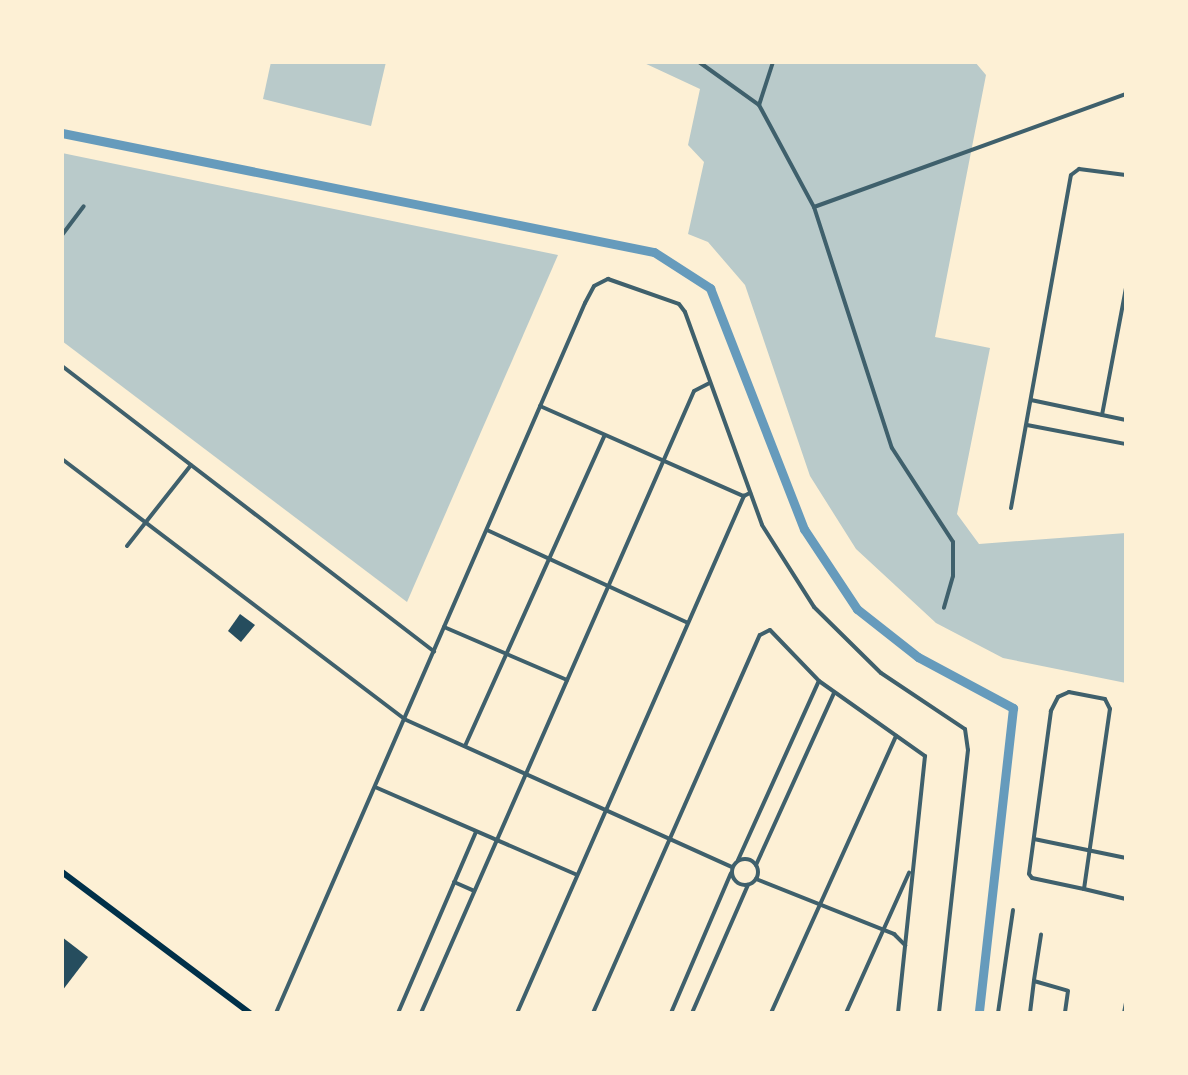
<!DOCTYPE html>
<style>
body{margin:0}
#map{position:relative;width:1188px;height:1075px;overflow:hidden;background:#fdf0d5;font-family:"Fira Sans",sans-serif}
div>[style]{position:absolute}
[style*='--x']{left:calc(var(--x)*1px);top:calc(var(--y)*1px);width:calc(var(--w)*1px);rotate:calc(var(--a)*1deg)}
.green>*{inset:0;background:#b9caca}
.canal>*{height:9px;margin:-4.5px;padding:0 4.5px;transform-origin:4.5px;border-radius:4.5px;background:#669bbc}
.building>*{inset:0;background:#264d5e}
.minor>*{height:4px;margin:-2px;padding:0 2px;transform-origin:2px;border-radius:2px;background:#3f606c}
.minor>.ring{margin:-2px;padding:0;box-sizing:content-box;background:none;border:4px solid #3f606c;border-radius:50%}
.secondary>*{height:6px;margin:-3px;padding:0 3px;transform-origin:3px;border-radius:3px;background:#003049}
span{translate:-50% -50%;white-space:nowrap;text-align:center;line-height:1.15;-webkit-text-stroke:8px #fdf0d5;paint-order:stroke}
.frame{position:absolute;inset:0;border:64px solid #fdf0d5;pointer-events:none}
</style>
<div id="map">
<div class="green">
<i style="clip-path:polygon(271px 62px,386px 62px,371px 126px,263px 99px)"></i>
<i style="clip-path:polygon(642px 62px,975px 62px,986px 75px,935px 337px,990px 348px,957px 514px,979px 544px,1126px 533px,1126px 683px,1003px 658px,936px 623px,856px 549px,810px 476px,745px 285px,708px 242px,688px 234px,704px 162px,688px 145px,700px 89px)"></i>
<i style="clip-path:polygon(62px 153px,558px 255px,407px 602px,62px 341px)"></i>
</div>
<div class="canal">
<i style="--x:62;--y:133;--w:604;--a:11.37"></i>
<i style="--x:654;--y:252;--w:67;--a:32.7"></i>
<i style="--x:710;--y:288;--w:259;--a:68.7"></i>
<i style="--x:804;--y:529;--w:96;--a:56.5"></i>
<i style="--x:857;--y:609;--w:78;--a:38.2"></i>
<i style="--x:918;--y:657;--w:108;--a:28.2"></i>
<i style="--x:1013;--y:708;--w:307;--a:96.4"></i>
</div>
<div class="building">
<i style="clip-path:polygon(240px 614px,255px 625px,241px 642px,228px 631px)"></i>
<i style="clip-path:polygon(62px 937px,88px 957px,62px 991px)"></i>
</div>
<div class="minor">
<i style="--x:699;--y:62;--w:74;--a:35.6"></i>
<i style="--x:773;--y:62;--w:45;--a:108"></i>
<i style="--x:759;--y:105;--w:116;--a:61.7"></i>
<i style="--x:814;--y:207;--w:253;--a:72.1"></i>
<i style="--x:892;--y:448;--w:112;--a:57"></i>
<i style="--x:953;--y:542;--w:34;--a:90"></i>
<i style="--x:953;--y:576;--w:33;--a:106"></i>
<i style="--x:814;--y:207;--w:332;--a:-19.9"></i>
<i style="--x:62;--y:235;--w:36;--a:-53"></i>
<i style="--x:62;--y:366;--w:469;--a:37.5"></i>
<i style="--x:1031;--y:400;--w:97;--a:11.9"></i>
<i style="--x:540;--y:406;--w:222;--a:23.9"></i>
<i style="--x:1102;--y:415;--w:129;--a:-79.3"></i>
<i style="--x:1027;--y:425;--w:101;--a:10.9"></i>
<i style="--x:62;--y:459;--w:430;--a:37.2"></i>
<i style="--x:404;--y:719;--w:360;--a:24.3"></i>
<i style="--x:1011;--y:508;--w:338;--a:-79.8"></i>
<i style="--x:1071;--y:175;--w:10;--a:-37"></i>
<i style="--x:1079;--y:169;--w:47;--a:7.3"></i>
<i style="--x:487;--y:530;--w:221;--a:24.8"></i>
<i style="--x:127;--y:546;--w:103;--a:-51.7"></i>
<i style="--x:444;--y:627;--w:134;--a:23.3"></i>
<i style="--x:465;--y:746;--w:340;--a:-65.8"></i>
<i style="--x:375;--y:787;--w:220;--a:23.5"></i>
<i style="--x:1034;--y:839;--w:94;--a:11.7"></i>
<i class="ring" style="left:732px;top:859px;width:22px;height:22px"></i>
<i style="--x:738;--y:860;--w:196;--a:-65.7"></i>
<i style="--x:756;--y:865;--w:189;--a:-65.6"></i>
<i style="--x:756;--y:879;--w:149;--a:21.7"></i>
<i style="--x:894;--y:934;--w:16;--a:45"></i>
<i style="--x:454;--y:882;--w:22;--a:24"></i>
<i style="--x:1084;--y:889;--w:182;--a:-81.8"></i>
<i style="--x:1110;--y:709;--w:11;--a:-117"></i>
<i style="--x:1105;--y:699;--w:37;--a:-169"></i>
<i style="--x:1069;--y:692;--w:12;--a:156"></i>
<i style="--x:1058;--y:697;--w:16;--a:117"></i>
<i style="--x:1051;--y:711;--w:164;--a:97.7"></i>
<i style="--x:1029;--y:874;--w:5;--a:53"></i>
<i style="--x:1032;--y:878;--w:53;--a:11.9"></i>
<i style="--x:1084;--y:889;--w:43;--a:13.4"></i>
<i style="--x:1034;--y:980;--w:46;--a:-81.2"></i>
<i style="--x:276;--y:1013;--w:774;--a:-66.48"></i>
<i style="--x:585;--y:303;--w:19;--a:-62"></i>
<i style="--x:594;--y:286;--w:16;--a:-27"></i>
<i style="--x:608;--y:279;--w:75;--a:19.4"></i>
<i style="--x:679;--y:304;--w:10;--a:53"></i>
<i style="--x:685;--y:312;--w:226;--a:70.1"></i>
<i style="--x:762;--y:525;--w:97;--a:57.6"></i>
<i style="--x:814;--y:607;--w:94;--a:44.6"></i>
<i style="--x:881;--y:673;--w:101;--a:33.7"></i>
<i style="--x:965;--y:729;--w:21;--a:82"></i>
<i style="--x:968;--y:750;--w:265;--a:96.3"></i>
<i style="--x:398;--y:1013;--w:197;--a:-66.7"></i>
<i style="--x:421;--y:1013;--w:679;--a:-66.3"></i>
<i style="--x:694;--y:391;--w:18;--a:-27"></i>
<i style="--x:517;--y:1013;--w:565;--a:-66.3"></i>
<i style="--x:744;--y:496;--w:7;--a:-27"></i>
<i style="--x:593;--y:1013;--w:413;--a:-66.2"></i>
<i style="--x:760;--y:635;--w:11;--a:-27"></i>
<i style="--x:770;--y:630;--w:71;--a:46.1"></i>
<i style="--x:819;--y:681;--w:130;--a:35.3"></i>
<i style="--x:925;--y:756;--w:258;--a:96"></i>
<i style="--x:671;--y:1013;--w:152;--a:-66.8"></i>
<i style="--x:692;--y:1013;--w:140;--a:-66.4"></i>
<i style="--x:771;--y:1013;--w:304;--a:-65.7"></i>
<i style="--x:846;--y:1013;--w:154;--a:-65.8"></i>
<i style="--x:998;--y:1013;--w:104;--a:-81.7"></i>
<i style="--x:1030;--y:1013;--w:32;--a:-83"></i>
<i style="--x:1034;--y:981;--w:35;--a:16"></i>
<i style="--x:1068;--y:991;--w:22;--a:98"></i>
<i style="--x:1124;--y:1013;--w:10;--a:-79"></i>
</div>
<div class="secondary">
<i style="--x:62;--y:872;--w:235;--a:36.9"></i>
</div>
<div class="frame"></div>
</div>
